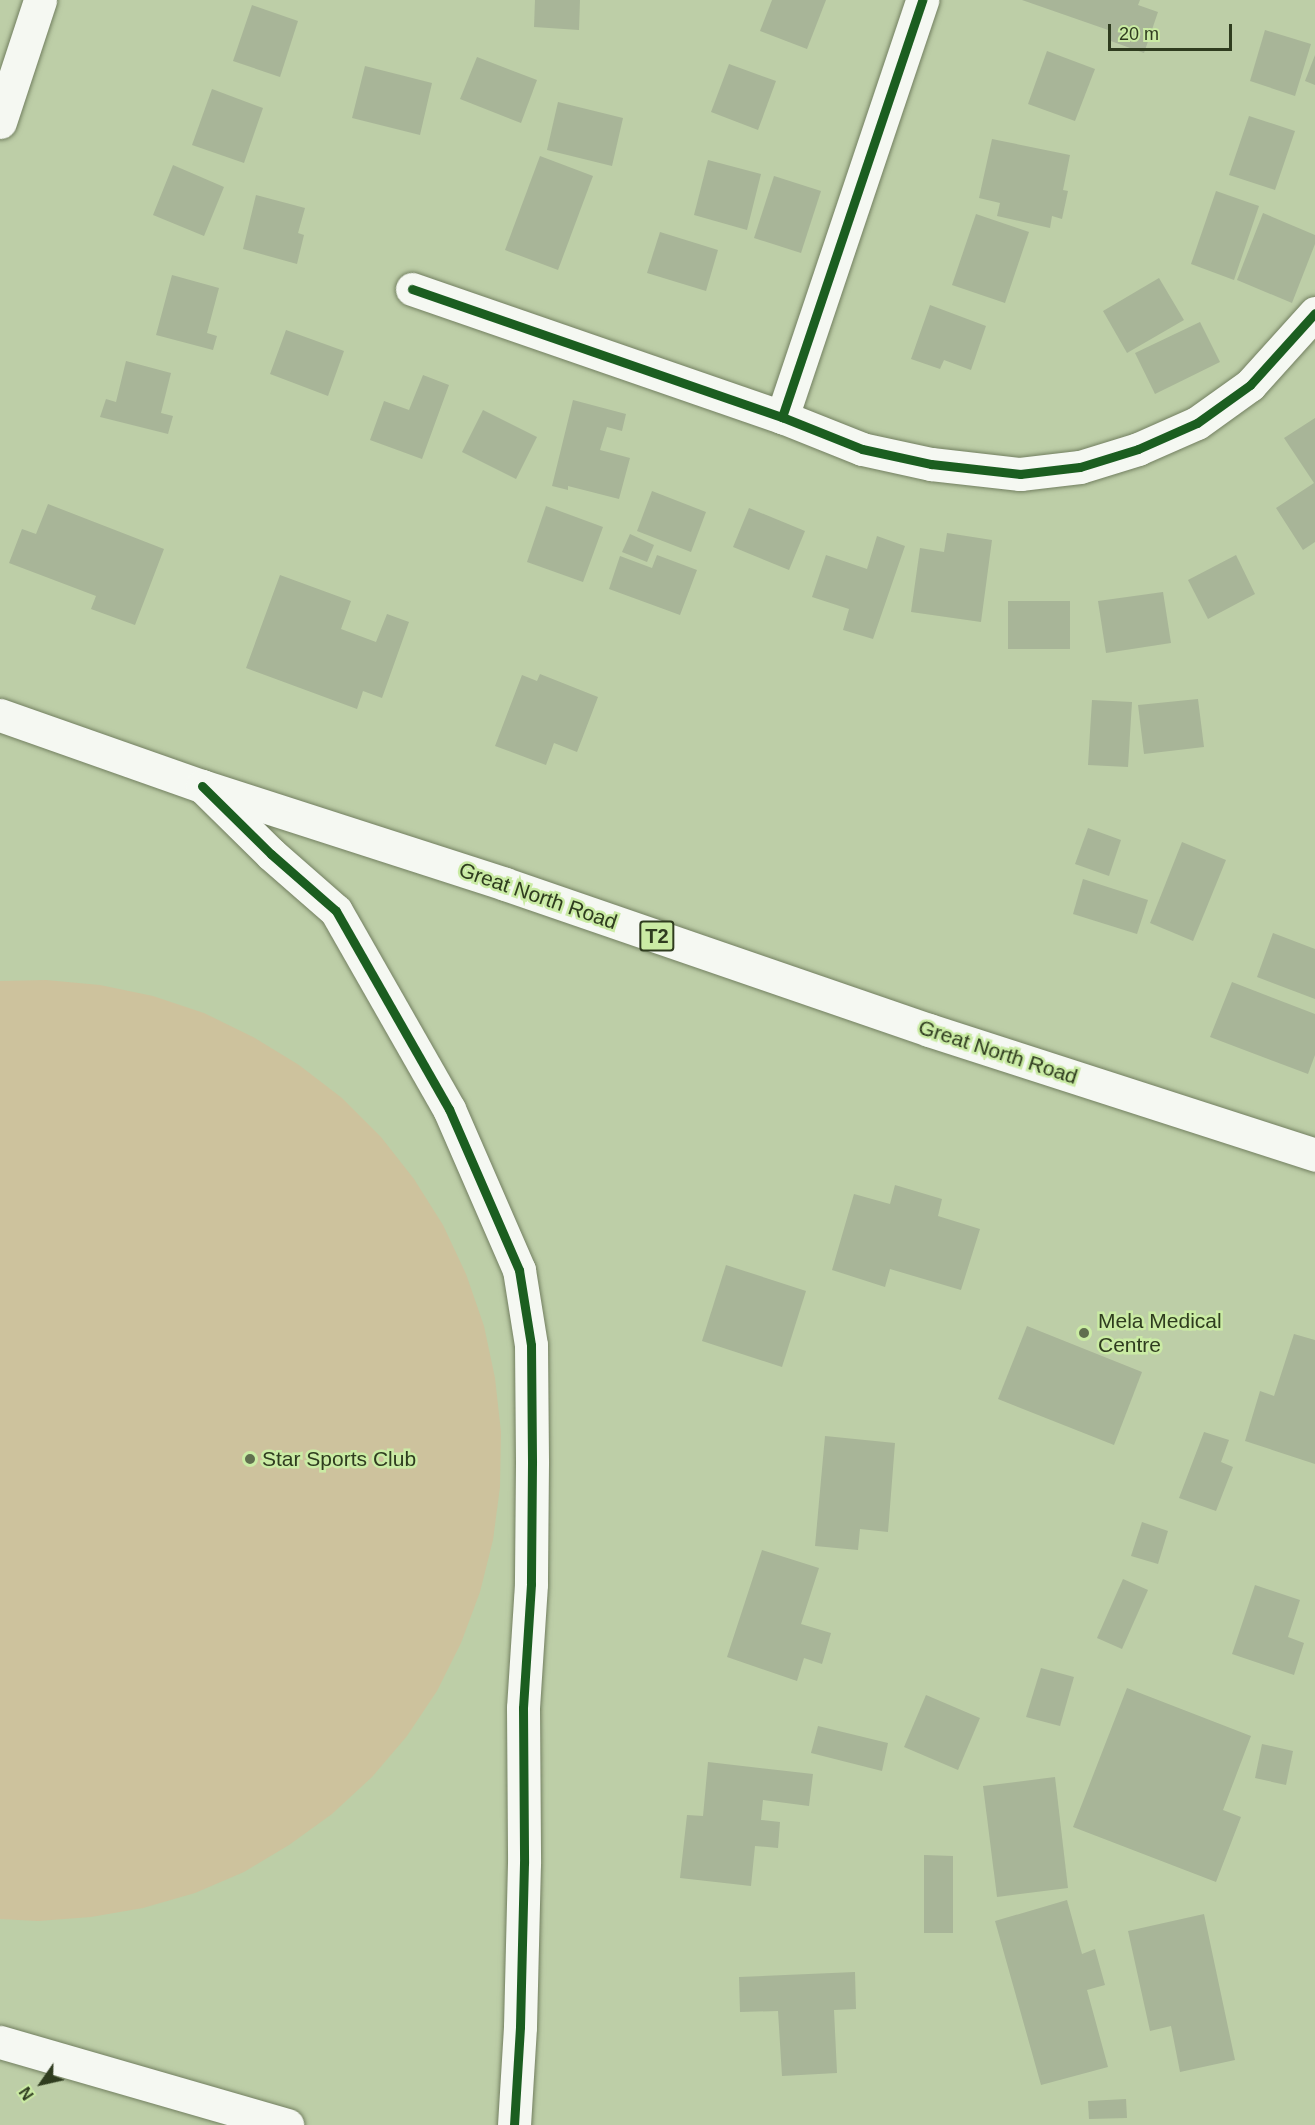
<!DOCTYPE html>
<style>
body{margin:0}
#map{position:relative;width:1315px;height:2125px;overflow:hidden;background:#bdcea7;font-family:Helvetica,sans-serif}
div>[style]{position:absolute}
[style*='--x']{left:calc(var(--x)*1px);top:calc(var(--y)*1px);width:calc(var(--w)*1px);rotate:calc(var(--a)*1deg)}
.green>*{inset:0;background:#cdc29d}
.building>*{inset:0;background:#a8b598}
.roads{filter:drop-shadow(0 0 2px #727f60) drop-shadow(0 0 2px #727f60)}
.minor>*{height:33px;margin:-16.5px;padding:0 16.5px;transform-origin:16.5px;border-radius:16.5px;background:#f5f8f2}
.highway>*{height:33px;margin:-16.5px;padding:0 16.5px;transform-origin:16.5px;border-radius:16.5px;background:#f5f8f2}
.cycleway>*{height:9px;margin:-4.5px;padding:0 4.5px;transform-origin:4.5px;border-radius:4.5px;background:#1b5e20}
.dots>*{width:16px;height:16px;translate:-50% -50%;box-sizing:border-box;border:3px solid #caeba4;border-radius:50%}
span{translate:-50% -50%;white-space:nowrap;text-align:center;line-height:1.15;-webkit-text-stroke:5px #caeba4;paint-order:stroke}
.shield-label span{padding:2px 4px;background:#caeba4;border:2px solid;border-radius:4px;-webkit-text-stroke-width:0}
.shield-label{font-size:20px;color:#2f3c1f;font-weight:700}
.street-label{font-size:21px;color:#2f3c1f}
.poi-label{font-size:21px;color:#2f3c1f}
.left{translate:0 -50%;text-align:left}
.north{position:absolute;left:12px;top:2053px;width:60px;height:60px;-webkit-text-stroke:4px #caeba4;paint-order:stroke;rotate:236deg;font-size:16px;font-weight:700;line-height:24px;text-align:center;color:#2f3c1f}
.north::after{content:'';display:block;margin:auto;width:21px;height:27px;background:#2f3c1f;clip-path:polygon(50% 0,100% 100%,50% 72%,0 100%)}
.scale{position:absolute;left:1108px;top:24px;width:124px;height:27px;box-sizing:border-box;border:3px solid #2f3c1f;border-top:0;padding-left:8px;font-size:18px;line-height:21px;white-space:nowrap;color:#2f3c1f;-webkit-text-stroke:4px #caeba4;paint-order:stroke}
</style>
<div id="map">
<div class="green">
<i style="clip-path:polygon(46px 980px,100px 985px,153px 996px,204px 1013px,253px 1037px,299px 1065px,342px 1098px,381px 1137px,414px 1179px,443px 1225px,466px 1274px,484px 1326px,495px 1378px,501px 1432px,500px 1487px,493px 1540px,480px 1592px,461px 1643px,437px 1691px,407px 1736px,372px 1777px,332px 1814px,289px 1845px,244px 1872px,195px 1893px,143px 1908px,91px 1917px,38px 1921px,0 1919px,0 981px)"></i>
</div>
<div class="building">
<i style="clip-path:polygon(535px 0,580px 0,579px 30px,534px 27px)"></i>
<i style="clip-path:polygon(772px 0,826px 0,807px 49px,760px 31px)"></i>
<i style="clip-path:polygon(1022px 0,1140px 0,1138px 5px,1158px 12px,1144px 53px,1108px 40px,1111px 31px)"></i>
<i style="clip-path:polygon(252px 5px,298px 21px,280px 77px,233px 61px)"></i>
<i style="clip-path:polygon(1265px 30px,1311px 44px,1295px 96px,1250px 81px)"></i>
<i style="clip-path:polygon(1047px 51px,1095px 69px,1075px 121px,1028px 104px)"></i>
<i style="clip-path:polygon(1315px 55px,1315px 85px,1305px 81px)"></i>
<i style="clip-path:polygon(477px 57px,537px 80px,521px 123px,460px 99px)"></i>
<i style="clip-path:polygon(729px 64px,776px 81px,758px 130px,711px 112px)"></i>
<i style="clip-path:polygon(365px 66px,432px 83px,420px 135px,352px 118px)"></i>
<i style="clip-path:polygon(212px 89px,263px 108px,244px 163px,192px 145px)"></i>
<i style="clip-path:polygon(558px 102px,623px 118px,612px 166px,547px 150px)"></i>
<i style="clip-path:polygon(1249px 116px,1295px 131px,1275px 190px,1229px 175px)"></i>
<i style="clip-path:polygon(992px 139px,1070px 155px,1063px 190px,1068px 191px,1062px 219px,1052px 216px,1050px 228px,997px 216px,1000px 203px,979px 198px)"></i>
<i style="clip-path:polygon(540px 156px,593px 176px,558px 270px,505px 250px)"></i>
<i style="clip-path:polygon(708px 160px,761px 174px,747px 230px,694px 215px)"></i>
<i style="clip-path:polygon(173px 165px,224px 187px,204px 236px,153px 215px)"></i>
<i style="clip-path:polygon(774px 176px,821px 191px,801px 253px,754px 238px)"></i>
<i style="clip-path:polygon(1216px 191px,1259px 206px,1234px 280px,1191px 264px)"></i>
<i style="clip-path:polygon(256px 195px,305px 208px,298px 233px,304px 235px,297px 264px,243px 249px)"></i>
<i style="clip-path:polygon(1263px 213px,1315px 235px,1315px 244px,1292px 303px,1237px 280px)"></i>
<i style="clip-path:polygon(976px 214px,1029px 232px,1005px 303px,952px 285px)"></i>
<i style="clip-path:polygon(660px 232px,718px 250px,706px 291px,647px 273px)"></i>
<i style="clip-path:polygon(172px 275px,219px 288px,207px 333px,217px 336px,213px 350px,156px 335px)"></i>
<i style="clip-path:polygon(1159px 278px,1184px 320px,1127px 353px,1103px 311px)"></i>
<i style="clip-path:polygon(930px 305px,986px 326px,971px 370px,944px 360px,940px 369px,911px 359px)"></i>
<i style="clip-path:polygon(1200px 322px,1220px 362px,1155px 394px,1135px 353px)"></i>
<i style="clip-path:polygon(286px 330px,344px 351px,328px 396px,270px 374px)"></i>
<i style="clip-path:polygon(126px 361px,171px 373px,161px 413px,173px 416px,168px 434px,100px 417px,106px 399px,116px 402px)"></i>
<i style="clip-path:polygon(423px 375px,449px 385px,422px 459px,370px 440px,384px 401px,409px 410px)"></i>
<i style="clip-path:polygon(573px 400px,626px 414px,622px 431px,607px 427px,600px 450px,630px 458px,619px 499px,568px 486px,568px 490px,552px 486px)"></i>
<i style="clip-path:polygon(483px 410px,537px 437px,516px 479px,462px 452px)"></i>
<i style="clip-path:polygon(1315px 418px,1315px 542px,1303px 550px,1276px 508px,1314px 483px,1284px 438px)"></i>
<i style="clip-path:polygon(652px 491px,706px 512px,691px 552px,637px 531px)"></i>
<i style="clip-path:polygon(48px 504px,164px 549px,135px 625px,91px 609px,96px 596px,9px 563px,22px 529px,36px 534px)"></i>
<i style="clip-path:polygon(546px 506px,603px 527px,583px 582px,527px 562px)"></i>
<i style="clip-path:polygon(749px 508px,805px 531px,789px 570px,733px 547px)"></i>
<i style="clip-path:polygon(947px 533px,992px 540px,981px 622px,911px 612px,920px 548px,944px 552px)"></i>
<i style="clip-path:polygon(630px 534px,654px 545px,647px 562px,622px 552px)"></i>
<i style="clip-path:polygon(877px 536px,905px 546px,873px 639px,843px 630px,849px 609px,812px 597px,826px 555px,867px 569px)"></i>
<i style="clip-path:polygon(657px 555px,697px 570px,680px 615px,609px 589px,620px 556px,652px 568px)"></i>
<i style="clip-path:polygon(1236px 555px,1255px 594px,1208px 619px,1188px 580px)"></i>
<i style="clip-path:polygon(280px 575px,351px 601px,341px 629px,376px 642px,387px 614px,409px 622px,382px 698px,363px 691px,357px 709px,246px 668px)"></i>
<i style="clip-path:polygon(1163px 592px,1171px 643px,1106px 653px,1098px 601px)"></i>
<i style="clip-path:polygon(1008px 601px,1070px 601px,1070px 649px,1008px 649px)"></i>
<i style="clip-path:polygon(540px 674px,598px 697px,577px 752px,554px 743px,546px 765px,495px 746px,522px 675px,537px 681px)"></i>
<i style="clip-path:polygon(1198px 699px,1204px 747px,1144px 754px,1138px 705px)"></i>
<i style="clip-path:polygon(1092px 700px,1132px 702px,1128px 767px,1088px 765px)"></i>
<i style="clip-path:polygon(1088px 828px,1121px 840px,1109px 876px,1075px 864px)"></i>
<i style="clip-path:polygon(1182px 842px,1226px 860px,1193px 941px,1150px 923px)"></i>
<i style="clip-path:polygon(1083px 879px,1148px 900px,1137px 934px,1073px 914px)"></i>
<i style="clip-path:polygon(1273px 933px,1315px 949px,1315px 999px,1257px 977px)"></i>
<i style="clip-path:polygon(1232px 982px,1315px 1014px,1315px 1055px,1308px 1074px,1210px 1037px)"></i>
<i style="clip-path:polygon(895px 1185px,942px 1199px,938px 1216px,980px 1229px,961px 1290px,890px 1269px,885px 1287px,832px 1270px,854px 1194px,890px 1204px)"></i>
<i style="clip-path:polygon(726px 1265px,806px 1291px,782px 1367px,702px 1341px)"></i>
<i style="clip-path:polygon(1027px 1326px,1142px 1372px,1114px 1445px,998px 1399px)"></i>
<i style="clip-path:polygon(1294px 1334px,1315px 1340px,1315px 1464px,1245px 1441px,1260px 1391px,1274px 1396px)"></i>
<i style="clip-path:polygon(1204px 1432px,1229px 1440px,1221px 1462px,1233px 1467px,1216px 1511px,1179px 1498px)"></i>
<i style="clip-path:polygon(825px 1436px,895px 1443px,888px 1532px,860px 1529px,858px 1550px,815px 1546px)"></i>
<i style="clip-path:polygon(1142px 1522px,1168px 1531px,1158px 1564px,1131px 1556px)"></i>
<i style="clip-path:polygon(762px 1550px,819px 1568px,801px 1624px,831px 1633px,822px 1664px,804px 1658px,797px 1681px,727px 1657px)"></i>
<i style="clip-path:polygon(1123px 1579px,1148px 1590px,1122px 1649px,1097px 1638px)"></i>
<i style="clip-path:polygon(1255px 1585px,1300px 1600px,1288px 1637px,1304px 1643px,1294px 1675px,1232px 1654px)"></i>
<i style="clip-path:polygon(1041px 1668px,1074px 1677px,1060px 1726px,1026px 1717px)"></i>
<i style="clip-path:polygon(1127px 1688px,1251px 1736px,1223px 1810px,1241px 1817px,1216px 1882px,1073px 1827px)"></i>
<i style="clip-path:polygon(926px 1695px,980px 1718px,958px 1770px,904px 1747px)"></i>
<i style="clip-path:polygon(818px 1726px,888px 1743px,882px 1771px,811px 1753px)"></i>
<i style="clip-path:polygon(1262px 1744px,1293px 1751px,1286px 1785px,1255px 1778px)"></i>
<i style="clip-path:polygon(708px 1762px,813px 1774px,809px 1806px,763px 1800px,761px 1820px,780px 1822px,778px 1848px,755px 1846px,751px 1886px,680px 1878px,687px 1815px,703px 1816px)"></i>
<i style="clip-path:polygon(1055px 1777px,1068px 1888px,997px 1897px,983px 1786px)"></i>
<i style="clip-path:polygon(924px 1855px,953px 1856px,953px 1933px,924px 1933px)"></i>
<i style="clip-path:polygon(1067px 1900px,1082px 1954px,1095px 1949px,1105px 1985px,1087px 1990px,1108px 2067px,1041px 2085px,995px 1921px)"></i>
<i style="clip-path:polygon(1204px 1914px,1235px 2060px,1180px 2072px,1171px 2026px,1150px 2031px,1128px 1931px)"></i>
<i style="clip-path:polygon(855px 1972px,856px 2009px,834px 2010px,837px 2073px,782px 2076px,778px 2011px,740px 2012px,739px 1977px)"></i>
<i style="clip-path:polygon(1126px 2099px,1127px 2118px,1089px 2119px,1088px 2101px)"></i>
</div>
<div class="roads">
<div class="minor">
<i style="--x:0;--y:122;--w:128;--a:-71.8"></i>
<i style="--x:412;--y:289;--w:392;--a:19.1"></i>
<i style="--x:782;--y:417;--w:86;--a:21.8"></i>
<i style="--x:862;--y:449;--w:71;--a:12.3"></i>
<i style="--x:931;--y:464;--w:90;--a:6.4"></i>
<i style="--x:1020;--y:474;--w:60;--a:-6.7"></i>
<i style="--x:1080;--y:467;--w:61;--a:-17.2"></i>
<i style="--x:1138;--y:449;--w:64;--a:-23.8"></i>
<i style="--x:1197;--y:423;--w:65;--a:-35.6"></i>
<i style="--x:1250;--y:385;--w:97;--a:-47.9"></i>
<i style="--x:782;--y:417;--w:440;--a:-71.4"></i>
<i style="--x:202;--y:786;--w:97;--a:44.6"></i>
<i style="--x:271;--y:854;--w:86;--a:41.2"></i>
<i style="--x:336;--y:911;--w:228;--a:60.3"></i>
<i style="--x:449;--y:1109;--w:176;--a:66.5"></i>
<i style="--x:519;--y:1270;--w:76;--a:80.9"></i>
<i style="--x:531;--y:1345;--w:118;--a:89.5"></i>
<i style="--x:532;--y:1463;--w:121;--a:90.5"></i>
<i style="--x:531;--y:1584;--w:124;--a:93.7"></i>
<i style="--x:523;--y:1708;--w:155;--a:89.6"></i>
<i style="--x:524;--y:1863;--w:164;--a:91.4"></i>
<i style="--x:520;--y:2027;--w:98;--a:93.5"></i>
<i style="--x:0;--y:2042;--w:299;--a:16.1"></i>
</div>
<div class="highway">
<i style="--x:0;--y:715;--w:214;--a:19.4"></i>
<i style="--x:202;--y:786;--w:318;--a:17.9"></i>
<i style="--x:505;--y:884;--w:448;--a:19"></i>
<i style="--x:929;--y:1030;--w:406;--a:17.9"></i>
</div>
</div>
<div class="cycleway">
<i style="--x:412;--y:289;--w:392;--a:19.1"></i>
<i style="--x:782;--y:417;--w:86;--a:21.8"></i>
<i style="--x:862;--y:449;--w:71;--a:12.3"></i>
<i style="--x:931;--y:464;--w:90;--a:6.4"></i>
<i style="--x:1020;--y:474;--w:60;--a:-6.7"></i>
<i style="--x:1080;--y:467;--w:61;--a:-17.2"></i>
<i style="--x:1138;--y:449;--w:64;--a:-23.8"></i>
<i style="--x:1197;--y:423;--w:65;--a:-35.6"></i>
<i style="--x:1250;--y:385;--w:97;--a:-47.9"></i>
<i style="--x:782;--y:417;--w:440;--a:-71.4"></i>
<i style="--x:202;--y:786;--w:97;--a:44.6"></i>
<i style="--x:271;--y:854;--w:86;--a:41.2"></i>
<i style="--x:336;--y:911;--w:228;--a:60.3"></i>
<i style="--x:449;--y:1109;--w:176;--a:66.5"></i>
<i style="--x:519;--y:1270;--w:76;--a:80.9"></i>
<i style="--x:531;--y:1345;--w:118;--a:89.5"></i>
<i style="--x:532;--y:1463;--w:121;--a:90.5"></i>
<i style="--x:531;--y:1584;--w:124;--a:93.7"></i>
<i style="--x:523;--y:1708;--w:155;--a:89.6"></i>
<i style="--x:524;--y:1863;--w:164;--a:91.4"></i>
<i style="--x:520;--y:2027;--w:98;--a:93.5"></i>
</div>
<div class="dots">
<i style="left:1084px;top:1333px;background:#616f4f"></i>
<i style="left:250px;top:1459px;background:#616f4f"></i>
</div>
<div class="shield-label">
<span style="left:657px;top:936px">T2</span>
</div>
<div class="street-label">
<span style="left:538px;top:896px;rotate:19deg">Great North Road</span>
<span style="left:998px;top:1052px;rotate:18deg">Great North Road</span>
</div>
<div class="poi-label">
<span class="left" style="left:1098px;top:1333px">Mela Medical<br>Centre</span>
<span class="left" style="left:262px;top:1459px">Star Sports Club</span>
</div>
<div class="north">N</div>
<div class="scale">20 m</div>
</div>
